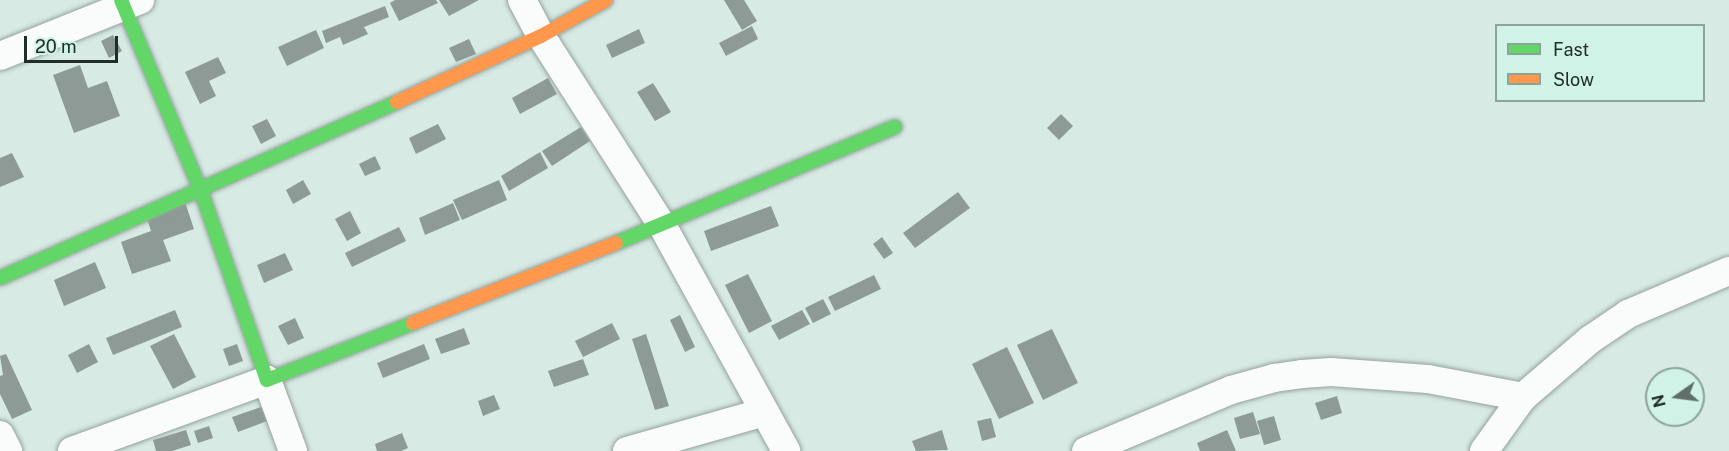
<!DOCTYPE html>
<style>
body{margin:0}
#map{position:relative;width:1729px;height:451px;overflow:hidden;background:#d8eae4;font-family:"Public Sans",sans-serif}
div>[style]{position:absolute}
[style*='--x']{left:calc(var(--x)*1px);top:calc(var(--y)*1px);width:calc(var(--w)*1px);rotate:calc(var(--a)*1deg)}
.building>*{inset:0;background:#8d9a96}
.roads{filter:drop-shadow(0 0 2px #94a29e) drop-shadow(0 0 2px #94a29e)}
.street>*{height:28px;margin:-14px;padding:0 14px;transform-origin:14px;border-radius:14px;background:#f9fcfb}
.fast>*{height:14px;margin:-7px;padding:0 7px;transform-origin:7px;border-radius:7px;background:#63d668}
.slow>*{height:14px;margin:-7px;padding:0 7px;transform-origin:7px;border-radius:7px;background:#ff974d}
span{translate:-50% -50%;white-space:nowrap;text-align:center;line-height:1.15;-webkit-text-stroke:6px #d0f2e7;paint-order:stroke}
.legend{position:absolute;left:1495px;top:24px;width:210px;height:78px;box-sizing:border-box;background:#d0f2e7;border:2px solid #8aa39b;margin:0;padding:8px 10px;list-style:none;font-size:18px;color:#202d29}
.legend li{display:flex;align-items:center;gap:12px;height:30px}
.legend b{width:30px;border:2px solid #8aa39b}
.north{position:absolute;left:1645px;top:367px;width:60px;height:60px;box-sizing:border-box;background:#d0f2e7;border:2px solid #8aa39b;border-radius:50%;rotate:256deg;font-size:16px;font-weight:700;line-height:24px;text-align:center;color:#202d29}
.north::after{content:'';display:block;margin:auto;width:21px;height:27px;background:#606f6a;clip-path:polygon(50% 0,100% 100%,50% 72%,0 100%)}
.scale{position:absolute;left:24px;top:36px;width:94px;height:27px;box-sizing:border-box;border:3px solid #202d29;border-top:0;padding-left:8px;font-size:18px;line-height:21px;white-space:nowrap;color:#202d29;-webkit-text-stroke:4px #d0f2e7;paint-order:stroke}
</style>
<div id="map">
<div class="building">
<i style="clip-path:polygon(395px 0,436px 0,438px 3px,399px 21px,390px 3px)"></i>
<i style="clip-path:polygon(439px 0,479px 0,449px 16px)"></i>
<i style="clip-path:polygon(724px 0,744px 0,757px 21px,742px 30px)"></i>
<i style="clip-path:polygon(385px 6px,389px 17px,364px 27px,368px 34px,343px 45px,340px 37px,326px 43px,322px 31px)"></i>
<i style="clip-path:polygon(752px 26px,758px 39px,726px 56px,719px 43px)"></i>
<i style="clip-path:polygon(639px 29px,645px 43px,612px 58px,606px 45px)"></i>
<i style="clip-path:polygon(316px 30px,324px 48px,287px 66px,278px 47px)"></i>
<i style="clip-path:polygon(113px 35px,122px 51px,109px 58px,101px 41px)"></i>
<i style="clip-path:polygon(469px 39px,476px 54px,456px 62px,449px 48px)"></i>
<i style="clip-path:polygon(218px 57px,226px 73px,209px 81px,216px 96px,200px 104px,185px 72px)"></i>
<i style="clip-path:polygon(80px 65px,88px 88px,107px 81px,120px 116px,74px 133px,53px 75px)"></i>
<i style="clip-path:polygon(548px 78px,557px 94px,520px 114px,512px 98px)"></i>
<i style="clip-path:polygon(653px 83px,671px 112px,655px 121px,637px 92px)"></i>
<i style="clip-path:polygon(1061px 114px,1073px 126px,1059px 140px,1047px 128px)"></i>
<i style="clip-path:polygon(267px 119px,276px 136px,261px 144px,252px 126px)"></i>
<i style="clip-path:polygon(438px 124px,446px 139px,416px 154px,409px 138px)"></i>
<i style="clip-path:polygon(581px 127px,590px 141px,552px 166px,542px 151px)"></i>
<i style="clip-path:polygon(540px 152px,548px 168px,509px 191px,501px 176px)"></i>
<i style="clip-path:polygon(12px 153px,24px 177px,0 187px,0 158px)"></i>
<i style="clip-path:polygon(375px 156px,381px 169px,365px 176px,359px 164px)"></i>
<i style="clip-path:polygon(303px 180px,311px 194px,293px 204px,286px 190px)"></i>
<i style="clip-path:polygon(499px 180px,507px 200px,462px 220px,453px 200px)"></i>
<i style="clip-path:polygon(958px 192px,970px 208px,915px 248px,903px 233px)"></i>
<i style="clip-path:polygon(185px 202px,194px 229px,163px 240px,171px 261px,132px 274px,121px 242px,151px 231px,146px 216px)"></i>
<i style="clip-path:polygon(453px 203px,460px 220px,425px 235px,419px 218px)"></i>
<i style="clip-path:polygon(771px 206px,779px 226px,711px 251px,704px 231px)"></i>
<i style="clip-path:polygon(350px 211px,361px 233px,347px 241px,335px 219px)"></i>
<i style="clip-path:polygon(399px 227px,406px 241px,352px 267px,345px 253px)"></i>
<i style="clip-path:polygon(882px 237px,893px 253px,884px 259px,873px 244px)"></i>
<i style="clip-path:polygon(285px 253px,293px 270px,264px 283px,257px 265px)"></i>
<i style="clip-path:polygon(95px 262px,106px 288px,64px 306px,54px 280px)"></i>
<i style="clip-path:polygon(748px 274px,772px 321px,749px 333px,725px 285px)"></i>
<i style="clip-path:polygon(874px 275px,881px 289px,835px 311px,828px 297px)"></i>
<i style="clip-path:polygon(823px 299px,831px 314px,813px 323px,805px 308px)"></i>
<i style="clip-path:polygon(175px 310px,182px 327px,113px 355px,106px 338px)"></i>
<i style="clip-path:polygon(802px 310px,810px 324px,779px 340px,771px 326px)"></i>
<i style="clip-path:polygon(680px 315px,695px 347px,685px 352px,670px 320px)"></i>
<i style="clip-path:polygon(295px 318px,304px 338px,288px 345px,278px 326px)"></i>
<i style="clip-path:polygon(612px 323px,620px 339px,583px 357px,575px 341px)"></i>
<i style="clip-path:polygon(464px 328px,470px 344px,441px 354px,435px 339px)"></i>
<i style="clip-path:polygon(1052px 329px,1078px 383px,1043px 400px,1017px 345px)"></i>
<i style="clip-path:polygon(174px 334px,196px 377px,173px 389px,150px 346px)"></i>
<i style="clip-path:polygon(646px 334px,669px 406px,655px 410px,632px 339px)"></i>
<i style="clip-path:polygon(89px 344px,98px 362px,77px 373px,68px 355px)"></i>
<i style="clip-path:polygon(237px 344px,243px 361px,229px 366px,223px 349px)"></i>
<i style="clip-path:polygon(424px 344px,430px 359px,383px 378px,377px 363px)"></i>
<i style="clip-path:polygon(1007px 347px,1034px 403px,999px 419px,972px 364px)"></i>
<i style="clip-path:polygon(6px 354px,32px 410px,12px 419px,0 394px,0 376px,3px 375px,0 356px)"></i>
<i style="clip-path:polygon(583px 359px,589px 375px,554px 387px,548px 371px)"></i>
<i style="clip-path:polygon(494px 395px,500px 409px,483px 416px,478px 401px)"></i>
<i style="clip-path:polygon(1337px 396px,1342px 413px,1321px 420px,1315px 403px)"></i>
<i style="clip-path:polygon(261px 407px,267px 421px,238px 432px,232px 417px)"></i>
<i style="clip-path:polygon(1253px 412px,1260px 434px,1240px 439px,1234px 418px)"></i>
<i style="clip-path:polygon(1274px 416px,1281px 440px,1264px 445px,1257px 421px)"></i>
<i style="clip-path:polygon(991px 418px,996px 437px,982px 441px,977px 421px)"></i>
<i style="clip-path:polygon(209px 426px,213px 438px,198px 443px,194px 431px)"></i>
<i style="clip-path:polygon(186px 430px,191px 445px,172px 451px,156px 451px,153px 440px)"></i>
<i style="clip-path:polygon(942px 430px,948px 450px,916px 451px,912px 441px)"></i>
<i style="clip-path:polygon(1227px 430px,1236px 451px,1200px 451px,1197px 443px)"></i>
<i style="clip-path:polygon(402px 433px,408px 448px,401px 451px,377px 451px,375px 444px)"></i>
</div>
<div class="roads">
<div class="street">
<i style="--x:522;--y:0;--w:41;--a:62.2"></i>
<i style="--x:541;--y:36;--w:224;--a:57.4"></i>
<i style="--x:662;--y:225;--w:258;--a:61.2"></i>
<i style="--x:0;--y:56;--w:151;--a:-21.8"></i>
<i style="--x:0;--y:435;--w:18;--a:63"></i>
<i style="--x:72;--y:451;--w:208;--a:-20"></i>
<i style="--x:267;--y:380;--w:76;--a:69.9"></i>
<i style="--x:627;--y:451;--w:143;--a:-15.8"></i>
<i style="--x:1086;--y:451;--w:157;--a:-22.8"></i>
<i style="--x:1231;--y:390;--w:45;--a:-15.6"></i>
<i style="--x:1274;--y:378;--w:28;--a:-8"></i>
<i style="--x:1302;--y:374;--w:29;--a:-4"></i>
<i style="--x:1331;--y:372;--w:97;--a:4.1"></i>
<i style="--x:1428;--y:379;--w:97;--a:10.7"></i>
<i style="--x:1484;--y:451;--w:67;--a:-54.2"></i>
<i style="--x:1523;--y:397;--w:89;--a:-40.5"></i>
<i style="--x:1591;--y:339;--w:45;--a:-34"></i>
<i style="--x:1628;--y:314;--w:110;--a:-23.1"></i>
</div>
<div class="fast">
<i style="--x:121;--y:0;--w:207;--a:67.3"></i>
<i style="--x:201;--y:191;--w:200;--a:70.8"></i>
<i style="--x:267;--y:380;--w:157;--a:-21.3"></i>
<i style="--x:616;--y:243;--w:302;--a:-22.6"></i>
<i style="--x:0;--y:278;--w:434;--a:-23.9"></i>
</div>
<div class="slow">
<i style="--x:397;--y:102;--w:158;--a:-24.6"></i>
<i style="--x:541;--y:36;--w:74;--a:-29"></i>
<i style="--x:413;--y:323;--w:218;--a:-21.5"></i>
</div>
</div>
<ul class="legend">
<li><b style="height:8px;background:#63d668"></b>Fast</li>
<li><b style="height:8px;background:#ff974d"></b>Slow</li>
</ul>
<div class="north">N</div>
<div class="scale">20 m</div>
</div>
